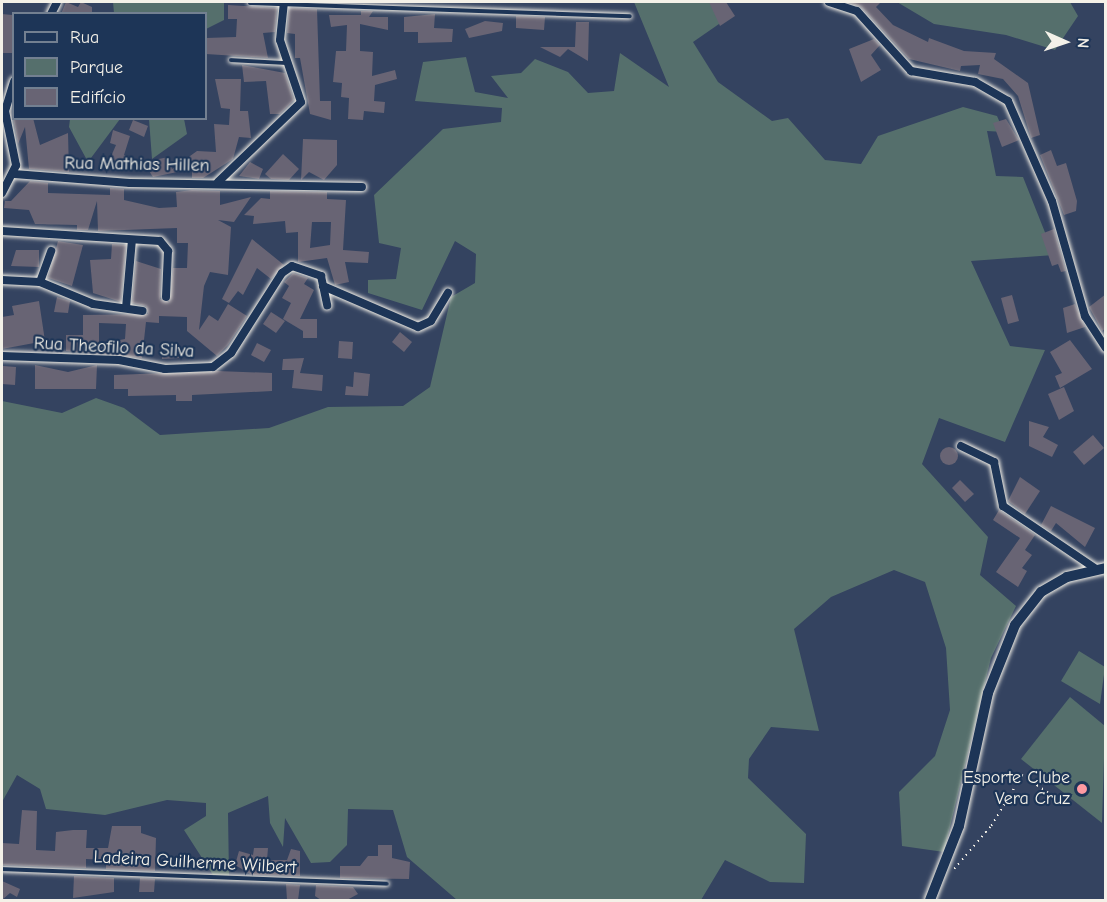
<!DOCTYPE html>
<meta charset="utf-8">
<style>
body{margin:0}
#map{position:relative;width:1107px;height:902px;overflow:hidden;background:#344360;font-family:"Comic Neue",sans-serif}
div>[style]{position:absolute}
[style*='--x']{left:calc(var(--x)*1px);top:calc(var(--y)*1px);width:calc(var(--w)*1px);rotate:calc(var(--a)*1deg)}
.green>*{inset:0;background:#556f6c}
.building>*{inset:0;background:#686474}
.round{border-radius:50%}
.path>*{height:1.5px;margin-top:-0.75px;transform-origin:0;background:repeating-linear-gradient(90deg,#f4f1e8 0 1.5px,transparent 0 6px)}
.roads{filter:drop-shadow(0 0 2px #f4f1e8) drop-shadow(0 0 2px #f4f1e8)}
.lane>*{height:4px;margin:-2px;padding:0 2px;transform-origin:2px;border-radius:2px;background:#1d3557}
.street>*{height:8px;margin:-4px;padding:0 4px;transform-origin:4px;border-radius:4px;background:#1d3557}
.secondary>*{height:10px;margin:-5px;padding:0 5px;transform-origin:5px;border-radius:5px;background:#1d3557}
.dots>*{width:16px;height:16px;translate:-50% -50%;box-sizing:border-box;border:3px solid #1d3557;border-radius:50%}
span{translate:-50% -50%;white-space:nowrap;text-align:center;line-height:1.15;-webkit-text-stroke:4.5px #1d3557;paint-order:stroke}
.street-label{font-size:18px;color:#f4f1e8}
.poi-label{font-size:18px;color:#f4f1e8}
.right{translate:-100% -50%;text-align:right}
.frame{position:absolute;inset:0;border:3px solid #f4f1e8;pointer-events:none}
.legend{position:absolute;left:12px;top:12px;width:195px;height:108px;box-sizing:border-box;background:#1d3557;border:2px solid #738091;margin:0;padding:8px 10px;list-style:none;font-size:18px;color:#f4f1e8}
.legend li{display:flex;align-items:center;gap:12px;height:30px}
.legend b{width:30px;border:2px solid #738091}
.north{position:absolute;left:1035px;top:12px;width:60px;height:60px;-webkit-text-stroke:4px #1d3557;paint-order:stroke;rotate:93deg;font-size:16px;font-weight:700;line-height:24px;text-align:center;color:#f4f1e8}
.north::after{content:'';display:block;margin:auto;width:21px;height:27px;background:#f4f1e8;clip-path:polygon(50% 0,100% 100%,50% 72%,0 100%)}
</style>
<div id="map">
<div class="green">
<i style="clip-path:polygon(113px 2px,224px 2px,224px 20px,206px 29px,206px 14px,114px 13px)"></i>
<i style="clip-path:polygon(634px 2px,717px 2px,732px 15px,693px 42px,718px 82px,772px 121px,788px 118px,825px 160px,861px 164px,878px 136px,963px 107px,997px 116px,1004px 132px,987px 131px,996px 176px,1023px 177px,1054px 255px,971px 261px,1010px 346px,1045px 350px,1005px 442px,939px 418px,922px 464px,988px 537px,980px 575px,1016px 606px,991px 658px,944px 852px,902px 846px,899px 792px,935px 756px,950px 710px,946px 648px,925px 582px,894px 570px,831px 597px,794px 629px,819px 731px,771px 727px,749px 759px,748px 778px,806px 834px,804px 883px,770px 882px,725px 860px,701px 900px,457px 900px,407px 857px,393px 810px,348px 809px,347px 845px,330px 862px,311px 863px,285px 818px,283px 847px,270px 823px,268px 796px,228px 813px,229px 876px,213px 875px,184px 830px,206px 816px,206px 803px,167px 800px,105px 815px,46px 809px,40px 789px,17px 775px,2px 802px,2px 401px,62px 413px,96px 398px,124px 408px,160px 435px,269px 428px,328px 407px,403px 406px,430px 387px,451px 297px,475px 283px,476px 254px,455px 241px,422px 310px,368px 293px,368px 280px,396px 279px,401px 248px,379px 243px,374px 195px,443px 129px,501px 122px,502px 108px,415px 101px,423px 62px,466px 57px,475px 92px,508px 98px,491px 76px,521px 73px,535px 59px,568px 72px,588px 93px,614px 91px,620px 53px,669px 87px)"></i>
<i style="clip-path:polygon(897px 2px,1070px 2px,1078px 16px,1055px 50px,1006px 35px,934px 24px)"></i>
<i style="clip-path:polygon(70px 119px,70px 118px,120px 119px,88px 162px,69px 127px)"></i>
<i style="clip-path:polygon(149px 119px,184px 119px,187px 134px,152px 159px)"></i>
<i style="clip-path:polygon(1079px 651px,1105px 667px,1100px 704px,1061px 681px)"></i>
<i style="clip-path:polygon(1070px 697px,1105px 726px,1102px 823px,1021px 759px)"></i>
</div>
<div class="building">
<i style="clip-path:polygon(66px 2px,78px 7px,81px 2px,92px 7px,92px 14px,61px 14px)"></i>
<i style="clip-path:polygon(709px 2px,726px 2px,735px 16px,720px 26px)"></i>
<i style="clip-path:polygon(847px 2px,881px 2px,876px 7px,893px 25px,928px 42px,929px 38px,964px 51px,996px 53px,994px 59px,1028px 83px,1040px 135px,1031px 138px,1018px 96px,1003px 79px,978px 74px,980px 65px,961px 66px,960px 71px,909px 59px,861px 7px)"></i>
<i style="clip-path:polygon(228px 5px,277px 8px,275px 32px,263px 33px,268px 58px,206px 54px,206px 38px,236px 37px,237px 19px,228px 19px)"></i>
<i style="clip-path:polygon(289px 8px,317px 9px,320px 101px,331px 101px,331px 120px,310px 114px,300px 58px,295px 58px,295px 34px,287px 33px)"></i>
<i style="clip-path:polygon(361px 11px,373px 11px,369px 17px,388px 17px,388px 30px,360px 24px,360px 51px,373px 52px,372px 76px,395px 70px,397px 79px,375px 85px,374px 101px,385px 102px,384px 113px,364px 111px,363px 120px,348px 119px,349px 98px,341px 97px,342px 83px,333px 82px,336px 51px,346px 51px,347px 25px,331px 27px,329px 15px,361px 15px)"></i>
<i style="clip-path:polygon(2px 14px,12px 15px,14px 53px,2px 53px)"></i>
<i style="clip-path:polygon(435px 14px,434px 28px,453px 29px,452px 42px,418px 43px,418px 32px,404px 32px,404px 17px)"></i>
<i style="clip-path:polygon(516px 16px,545px 17px,544px 30px,516px 28px)"></i>
<i style="clip-path:polygon(485px 21px,503px 23px,502px 31px,469px 38px,465px 29px)"></i>
<i style="clip-path:polygon(576px 22px,589px 22px,588px 61px,568px 49px,560px 57px,540px 47px,575px 47px)"></i>
<i style="clip-path:polygon(874px 39px,880px 45px,871px 55px,881px 70px,861px 82px,849px 49px)"></i>
<i style="clip-path:polygon(242px 65px,285px 73px,294px 100px,280px 114px,270px 114px,266px 81px,244px 82px)"></i>
<i style="clip-path:polygon(215px 79px,241px 79px,240px 111px,248px 111px,251px 138px,239px 137px,233px 159px,203px 178px,192px 178px,192px 169px,153px 177px,143px 162px,169px 157px,172px 169px,197px 151px,216px 152px,214px 124px,229px 125px,230px 109px,221px 108px)"></i>
<i style="clip-path:polygon(13px 118px,33px 118px,40px 145px,68px 133px,69px 172px,29px 169px,25px 127px,18px 144px)"></i>
<i style="clip-path:polygon(1006px 119px,1019px 140px,1002px 147px,993px 123px)"></i>
<i style="clip-path:polygon(133px 120px,148px 126px,144px 137px,129px 130px)"></i>
<i style="clip-path:polygon(113px 130px,130px 136px,124px 155px,132px 158px,128px 169px,109px 161px,116px 145px,110px 143px)"></i>
<i style="clip-path:polygon(303px 139px,337px 140px,337px 165px,324px 180px,309px 172px,301px 180px)"></i>
<i style="clip-path:polygon(1051px 150px,1057px 166px,1066px 163px,1077px 201px,1076px 211px,1064px 215px,1040px 155px)"></i>
<i style="clip-path:polygon(283px 154px,299px 169px,289px 180px,271px 179px,265px 174px)"></i>
<i style="clip-path:polygon(250px 162px,263px 169px,259px 179px,239px 176px)"></i>
<i style="clip-path:polygon(evenodd,30px 181px,48px 183px,48px 193px,110px 195px,110px 188px,124px 189px,124px 200px,159px 208px,177px 207px,176px 192px,192px 190px,220px 191px,220px 205px,251px 197px,234px 222px,218px 220px,231px 227px,228px 275px,210px 272px,204px 286px,199px 330px,209px 315px,218px 321px,228px 304px,247px 316px,228px 345px,217px 356px,187px 331px,187px 317px,159px 316px,159px 323px,146px 322px,142px 358px,66px 351px,66px 335px,83px 335px,83px 315px,148px 314px,146px 306px,132px 303px,136px 261px,161px 269px,160px 299px,169px 302px,173px 268px,187px 268px,188px 243px,177px 243px,177px 228px,98px 231px,97px 201px,88px 230px,77px 230px,77px 225px,35px 224px,29px 210px,4px 208px,5px 201px,11px 201px,30px 181px,99px 323px,126px 324px,125px 339px,99px 344px,99px 323px)"></i>
<i style="clip-path:polygon(evenodd,270px 191px,327px 192px,327px 199px,346px 200px,343px 250px,369px 252px,368px 263px,345px 262px,349px 282px,335px 285px,327px 258px,298px 262px,298px 232px,286px 233px,285px 221px,253px 224px,254px 216px,244px 215px,261px 198px,270px 199px,270px 191px,312px 222px,331px 222px,330px 245px,310px 248px,312px 222px)"></i>
<i style="clip-path:polygon(1054px 229px,1066px 271px,1061px 272px,1058px 264px,1052px 266px,1041px 234px)"></i>
<i style="clip-path:polygon(252px 239px,284px 265px,271px 279px,257px 268px,243px 295px,238px 291px,229px 303px,222px 299px)"></i>
<i style="clip-path:polygon(58px 241px,83px 245px,72px 286px,48px 278px)"></i>
<i style="clip-path:polygon(112px 244px,126px 245px,121px 302px,93px 293px,90px 260px,111px 259px)"></i>
<i style="clip-path:polygon(16px 250px,39px 250px,39px 267px,11px 266px)"></i>
<i style="clip-path:polygon(293px 273px,308px 278px,304px 284px,314px 290px,300px 319px,317px 319px,317px 338px,303px 338px,303px 331px,283px 319px,291px 303px,282px 298px,289px 286px,284px 282px)"></i>
<i style="clip-path:polygon(1106px 294px,1106px 328px,1102px 331px,1089px 307px)"></i>
<i style="clip-path:polygon(1012px 295px,1019px 321px,1008px 324px,1001px 298px)"></i>
<i style="clip-path:polygon(57px 297px,70px 301px,68px 313px,54px 312px)"></i>
<i style="clip-path:polygon(39px 301px,45px 341px,2px 349px,2px 317px,14px 315px,12px 306px)"></i>
<i style="clip-path:polygon(1075px 304px,1085px 327px,1067px 333px,1063px 308px)"></i>
<i style="clip-path:polygon(271px 312px,285px 321px,276px 333px,263px 324px)"></i>
<i style="clip-path:polygon(400px 332px,412px 342px,404px 352px,392px 342px)"></i>
<i style="clip-path:polygon(1070px 340px,1092px 369px,1060px 388px,1055px 376px,1062px 373px,1050px 352px)"></i>
<i style="clip-path:polygon(339px 341px,353px 342px,352px 359px,338px 358px)"></i>
<i style="clip-path:polygon(257px 343px,271px 350px,264px 362px,251px 355px)"></i>
<i style="clip-path:polygon(178px 344px,179px 358px,162px 359px,162px 345px)"></i>
<i style="clip-path:polygon(304px 358px,300px 373px,323px 375px,322px 391px,292px 388px,294px 370px,282px 370px,283px 359px)"></i>
<i style="clip-path:polygon(35px 365px,68px 372px,97px 365px,96px 389px,35px 389px)"></i>
<i style="clip-path:polygon(3px 366px,16px 367px,15px 385px,2px 384px)"></i>
<i style="clip-path:polygon(217px 371px,272px 373px,272px 391px,192px 395px,192px 401px,176px 401px,176px 395px,128px 396px,128px 389px,114px 389px,114px 375px)"></i>
<i style="clip-path:polygon(354px 372px,370px 374px,368px 396px,345px 395px,346px 386px,353px 387px)"></i>
<i style="clip-path:polygon(1064px 387px,1074px 411px,1059px 420px,1048px 394px)"></i>
<i style="clip-path:polygon(1029px 421px,1049px 427px,1043px 437px,1058px 445px,1052px 457px,1029px 446px)"></i>
<i style="clip-path:polygon(1093px 435px,1104px 448px,1084px 465px,1073px 452px)"></i>
<i class="round" style="left:940px;top:447px;width:18px;height:18px"></i>
<i style="clip-path:polygon(1020px 477px,1040px 491px,1025px 514px,1008px 501px)"></i>
<i style="clip-path:polygon(960px 480px,974px 494px,965px 502px,952px 488px)"></i>
<i style="clip-path:polygon(1051px 506px,1095px 528px,1085px 547px,1056px 523px,1051px 531px,1041px 525px)"></i>
<i style="clip-path:polygon(999px 510px,1035px 535px,1025px 550px,1032px 555px,1022px 568px,1027px 571px,1018px 587px,996px 572px,1020px 538px,993px 520px)"></i>
<i style="clip-path:polygon(22px 810px,37px 811px,36px 850px,55px 851px,56px 832px,73px 830px,87px 830px,86px 848px,108px 848px,112px 826px,141px 826px,141px 833px,156px 838px,155px 871px,106px 869px,106px 860px,86px 859px,86px 868px,2px 865px,2px 843px,19px 844px)"></i>
<i style="clip-path:polygon(378px 845px,392px 845px,392px 858px,410px 862px,409px 879px,340px 878px,340px 866px,360px 866px,368px 856px,378px 856px)"></i>
<i style="clip-path:polygon(254px 848px,268px 848px,267px 860px,287px 860px,291px 849px,300px 851px,300px 876px,252px 875px,235px 865px,239px 851px,253px 855px)"></i>
<i style="clip-path:polygon(74px 876px,114px 878px,114px 892px,73px 898px)"></i>
<i style="clip-path:polygon(140px 878px,155px 879px,154px 892px,139px 892px)"></i>
<i style="clip-path:polygon(2px 881px,20px 889px,17px 897px,10px 893px,2px 900px)"></i>
<i style="clip-path:polygon(286px 884px,300px 885px,298px 900px,287px 900px)"></i>
<i style="clip-path:polygon(316px 885px,353px 887px,358px 894px,347px 900px,321px 900px,315px 896px)"></i>
</div>
<div class="path">
<i style="--x:954;--y:869;--w:57;--a:-49.3"></i>
<i style="--x:991;--y:826;--w:60;--a:-58.7"></i>
<i style="--x:1022;--y:775;--w:36;--a:34"></i>
</div>
<div class="roads">
<div class="lane">
<i style="--x:250;--y:3;--w:380;--a:2"></i>
<i style="--x:231;--y:60;--w:54;--a:3.2"></i>
<i style="--x:2;--y:869;--w:385;--a:2.2"></i>
</div>
<div class="street">
<i style="--x:829;--y:2;--w:29;--a:18"></i>
<i style="--x:857;--y:11;--w:81;--a:48"></i>
<i style="--x:911;--y:71;--w:65;--a:9.8"></i>
<i style="--x:975;--y:82;--w:38;--a:30"></i>
<i style="--x:1008;--y:101;--w:109;--a:66.3"></i>
<i style="--x:1052;--y:201;--w:120;--a:74"></i>
<i style="--x:1085;--y:316;--w:38;--a:57"></i>
<i style="--x:51;--y:14;--w:13;--a:-63"></i>
<i style="--x:14;--y:174;--w:116;--a:4.4"></i>
<i style="--x:130;--y:183;--w:232;--a:1"></i>
<i style="--x:218;--y:182;--w:115;--a:-43.9"></i>
<i style="--x:301;--y:102;--w:65;--a:-108.7"></i>
<i style="--x:280;--y:40;--w:38;--a:-84"></i>
<i style="--x:2;--y:193;--w:31;--a:-63"></i>
<i style="--x:16;--y:165;--w:55;--a:-101.5"></i>
<i style="--x:5;--y:111;--w:31;--a:-73"></i>
<i style="--x:2;--y:231;--w:158;--a:3.6"></i>
<i style="--x:160;--y:241;--w:13;--a:51"></i>
<i style="--x:168;--y:251;--w:46;--a:92.5"></i>
<i style="--x:2;--y:280;--w:38;--a:3"></i>
<i style="--x:40;--y:282;--w:57;--a:22.5"></i>
<i style="--x:93;--y:304;--w:50;--a:8"></i>
<i style="--x:40;--y:282;--w:33;--a:-70"></i>
<i style="--x:323;--y:286;--w:103;--a:23.3"></i>
<i style="--x:418;--y:327;--w:14;--a:-25"></i>
<i style="--x:431;--y:321;--w:33;--a:-59"></i>
<i style="--x:126;--y:308;--w:68;--a:-85"></i>
<i style="--x:2;--y:356;--w:117;--a:2"></i>
<i style="--x:119;--y:360;--w:47;--a:11.1"></i>
<i style="--x:165;--y:369;--w:48;--a:-2.4"></i>
<i style="--x:213;--y:367;--w:23;--a:-38"></i>
<i style="--x:231;--y:353;--w:95;--a:-57.5"></i>
<i style="--x:282;--y:273;--w:12;--a:-35"></i>
<i style="--x:292;--y:266;--w:31;--a:19"></i>
<i style="--x:321;--y:276;--w:30;--a:78"></i>
<i style="--x:961;--y:446;--w:37;--a:26"></i>
<i style="--x:994;--y:462;--w:45;--a:78.4"></i>
<i style="--x:1003;--y:506;--w:112;--a:34.1"></i>
</div>
<div class="secondary">
<i style="--x:930;--y:900;--w:79;--a:-68.6"></i>
<i style="--x:959;--y:826;--w:136;--a:-77.7"></i>
<i style="--x:988;--y:693;--w:73;--a:-68.3"></i>
<i style="--x:1015;--y:625;--w:42;--a:-51.8"></i>
<i style="--x:1041;--y:592;--w:30;--a:-30"></i>
<i style="--x:1067;--y:577;--w:40;--a:-13"></i>
</div>
</div>
<div class="dots">
<i style="left:1082px;top:789px;background:#ff9aa2"></i>
</div>
<div class="street-label">
<span style="left:137px;top:165px;rotate:1deg">Rua Mathias Hillen</span>
<span style="left:114px;top:348px;rotate:3deg">Rua Theofilo da Silva</span>
<span style="left:195px;top:863px;rotate:3deg">Ladeira Guilherme Wilbert</span>
</div>
<div class="poi-label">
<span class="right" style="left:1070px;top:789px">Esporte Clube<br>Vera Cruz</span>
</div>
<div class="frame"></div>
<ul class="legend">
<li><b style="height:8px;background:#1d3557"></b>Rua</li>
<li><b style="height:16px;background:#556f6c"></b>Parque</li>
<li><b style="height:16px;background:#686474"></b>Edifício</li>
</ul>
<div class="north">N</div>
</div>
